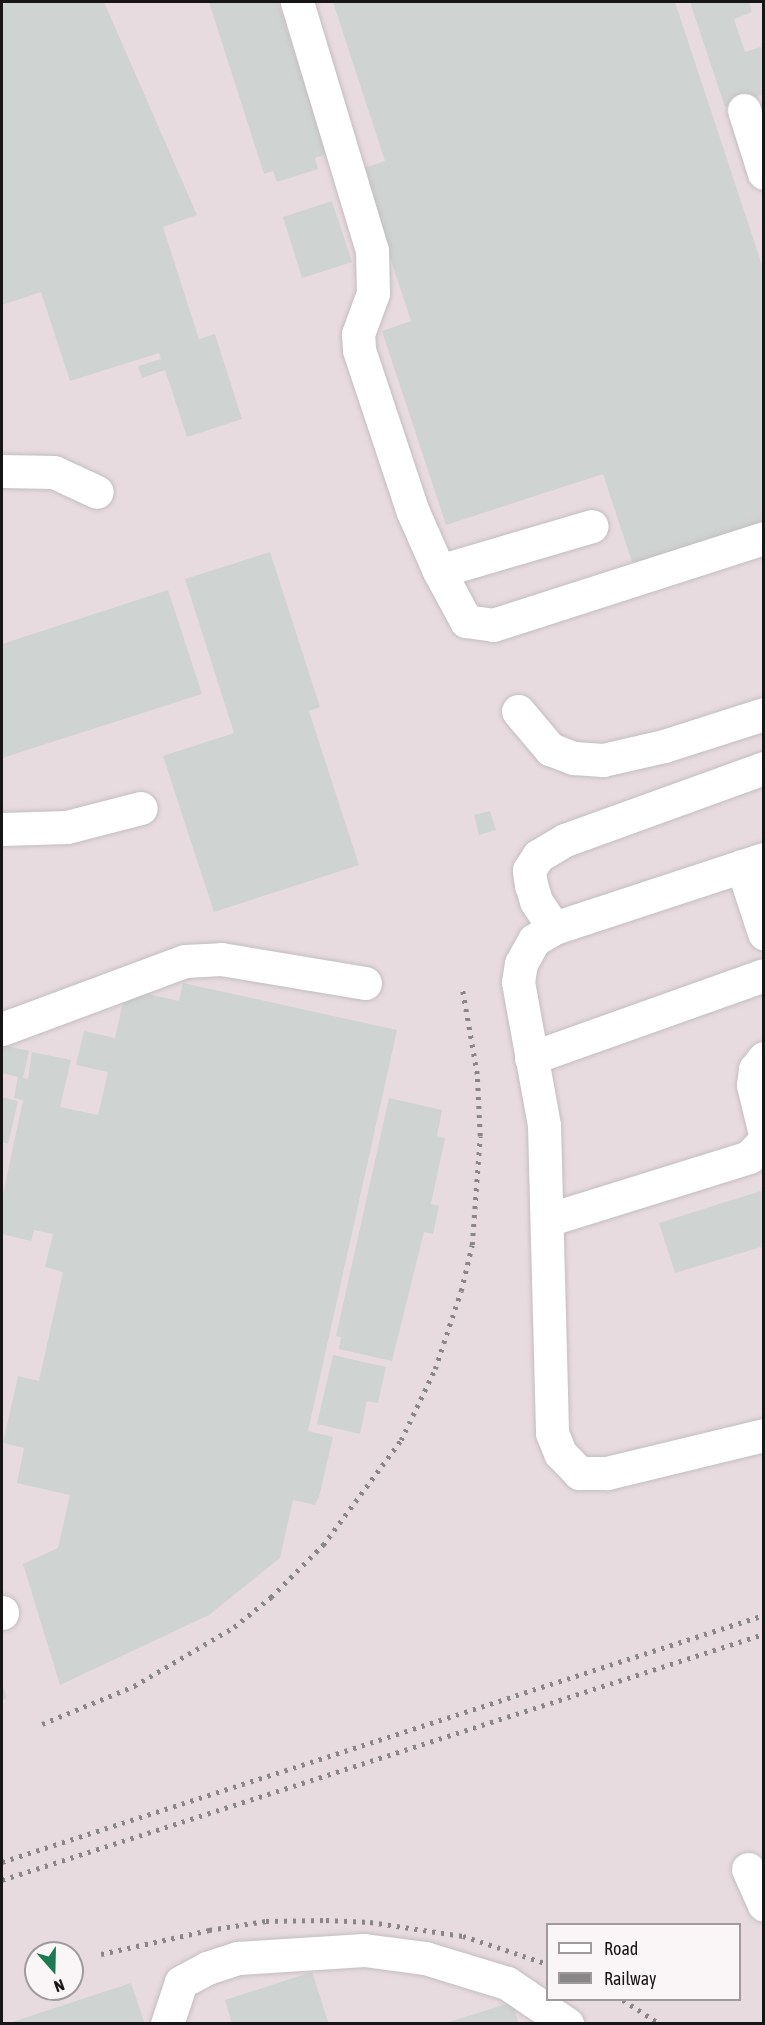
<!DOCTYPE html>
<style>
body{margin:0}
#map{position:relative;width:765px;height:2025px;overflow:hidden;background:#ede8ea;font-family:"Asap Condensed",sans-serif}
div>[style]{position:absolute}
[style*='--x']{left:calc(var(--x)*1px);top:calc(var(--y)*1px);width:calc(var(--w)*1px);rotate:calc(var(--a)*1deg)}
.built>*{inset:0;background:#e8dbe0}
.building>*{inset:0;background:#cfd3d1}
.roads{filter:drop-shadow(0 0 2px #c3bec0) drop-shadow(0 0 2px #c3bec0)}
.minor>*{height:33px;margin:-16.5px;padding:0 16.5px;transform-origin:16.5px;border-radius:16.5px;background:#fff}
.rail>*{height:4.5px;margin-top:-2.25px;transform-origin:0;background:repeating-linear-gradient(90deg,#898687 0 3px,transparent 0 9px)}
span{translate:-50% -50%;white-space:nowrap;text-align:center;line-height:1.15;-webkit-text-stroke:4.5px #faf5f7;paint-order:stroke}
.frame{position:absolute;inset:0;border:3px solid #171516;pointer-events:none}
.legend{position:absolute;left:546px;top:1923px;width:195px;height:78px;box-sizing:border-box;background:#faf5f7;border:2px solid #9f9b9d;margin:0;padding:8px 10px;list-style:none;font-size:18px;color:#171516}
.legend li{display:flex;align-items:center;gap:12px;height:30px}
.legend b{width:30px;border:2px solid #9f9b9d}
.north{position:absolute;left:24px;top:1941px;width:60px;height:60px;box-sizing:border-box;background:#faf5f7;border:2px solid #9f9b9d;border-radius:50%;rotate:160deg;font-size:16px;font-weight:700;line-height:24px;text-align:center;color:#171516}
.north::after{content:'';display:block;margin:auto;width:21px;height:27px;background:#1b7a51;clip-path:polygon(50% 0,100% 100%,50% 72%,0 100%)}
</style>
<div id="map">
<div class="built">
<i style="clip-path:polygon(evenodd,2px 2px,763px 2px,763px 2023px,2px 2024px,2px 2px,548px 1924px,740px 1924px,740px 2000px,548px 2000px,548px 1924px,2px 2px,36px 1953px,72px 1953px,72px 1989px,36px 1989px,36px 1953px)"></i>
</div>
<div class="building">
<i style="clip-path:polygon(2px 2px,104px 2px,197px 215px,163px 227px,199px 339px,215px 334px,242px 419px,187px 437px,165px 370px,142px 378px,138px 366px,161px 359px,159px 353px,70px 381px,41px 292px,2px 305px)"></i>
<i style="clip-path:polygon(209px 2px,278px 2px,327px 154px,315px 158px,318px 169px,277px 182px,273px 171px,264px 174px)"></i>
<i style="clip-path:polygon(333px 2px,675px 2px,764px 271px,764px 529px,635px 571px,603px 474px,446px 525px,382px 331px,411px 321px,361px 169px,385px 161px)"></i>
<i style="clip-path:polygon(690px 2px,749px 2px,752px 12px,734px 19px,745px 52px,764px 46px,764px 94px,725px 107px)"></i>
<i style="clip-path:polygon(332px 201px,352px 262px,302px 278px,283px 217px)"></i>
<i style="clip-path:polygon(270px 552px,320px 707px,309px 711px,359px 865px,214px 912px,163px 756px,234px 733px,185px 579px)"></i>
<i style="clip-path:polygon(168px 590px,202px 694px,2px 758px,2px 644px)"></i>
<i style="clip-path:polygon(490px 811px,496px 830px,479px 835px,474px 815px)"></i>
<i style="clip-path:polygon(183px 983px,397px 1030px,308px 1431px,333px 1437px,319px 1497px,315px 1505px,293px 1500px,280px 1558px,209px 1615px,60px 1685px,23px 1564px,58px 1548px,70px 1495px,17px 1483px,24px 1448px,3px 1443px,18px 1376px,39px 1381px,63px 1272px,45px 1267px,53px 1234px,34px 1230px,31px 1241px,2px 1234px,2px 1199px,23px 1100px,14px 1098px,18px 1077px,2px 1073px,2px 1045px,29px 1051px,23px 1078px,28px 1079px,32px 1052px,71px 1060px,60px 1107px,98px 1115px,108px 1072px,76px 1065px,84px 1031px,115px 1038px,126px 989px,179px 1001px)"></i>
<i style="clip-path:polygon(2px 1097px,18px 1101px,8px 1144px,2px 1142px)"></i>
<i style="clip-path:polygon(389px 1098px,442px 1110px,437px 1136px,445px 1138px,431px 1204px,439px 1206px,433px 1234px,424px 1232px,392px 1361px,339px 1349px,341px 1337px,336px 1336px)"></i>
<i style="clip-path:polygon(764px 1190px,764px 1246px,675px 1273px,659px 1223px)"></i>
<i style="clip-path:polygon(333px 1355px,386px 1367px,378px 1403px,367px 1401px,360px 1434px,317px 1424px)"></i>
<i style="clip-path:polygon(2px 1683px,7px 1698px,2px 1700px)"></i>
<i style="clip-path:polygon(312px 1972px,329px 2024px,232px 2024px,225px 2000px)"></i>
<i style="clip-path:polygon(131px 1983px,145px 2024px,9px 2024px,9px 2023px)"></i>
<i style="clip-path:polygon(512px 2002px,519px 2024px,446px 2024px,446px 2023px)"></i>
</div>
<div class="roads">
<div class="minor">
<i style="--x:297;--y:2;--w:259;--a:73.2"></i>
<i style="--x:372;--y:250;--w:43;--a:88.7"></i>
<i style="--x:373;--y:293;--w:44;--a:110.1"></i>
<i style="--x:358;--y:334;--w:16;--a:86"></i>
<i style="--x:359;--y:350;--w:171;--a:71.6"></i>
<i style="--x:413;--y:512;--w:64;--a:66.2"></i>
<i style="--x:439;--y:571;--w:159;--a:-16.4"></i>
<i style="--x:744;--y:110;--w:66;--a:72.4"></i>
<i style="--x:2;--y:471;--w:52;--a:1.1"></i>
<i style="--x:54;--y:472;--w:47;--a:24.9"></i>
<i style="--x:439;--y:571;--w:57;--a:61.6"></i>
<i style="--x:466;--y:621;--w:27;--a:8"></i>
<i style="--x:493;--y:625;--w:285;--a:-17.8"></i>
<i style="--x:518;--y:711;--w:50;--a:49.9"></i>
<i style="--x:550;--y:749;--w:26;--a:21"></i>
<i style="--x:574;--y:758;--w:29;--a:4"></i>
<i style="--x:603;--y:760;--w:63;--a:-12.9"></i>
<i style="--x:664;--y:746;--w:105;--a:-17.7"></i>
<i style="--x:2;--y:829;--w:65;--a:-1.8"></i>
<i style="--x:67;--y:827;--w:76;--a:-14.4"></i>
<i style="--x:764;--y:859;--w:221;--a:161.8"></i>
<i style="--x:554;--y:928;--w:23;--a:149"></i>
<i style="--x:534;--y:940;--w:26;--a:119"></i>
<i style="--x:521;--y:963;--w:19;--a:99"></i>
<i style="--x:518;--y:982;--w:145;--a:79.7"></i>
<i style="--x:544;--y:1125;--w:308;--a:88.5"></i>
<i style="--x:552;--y:1433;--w:22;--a:68"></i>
<i style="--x:560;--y:1453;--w:28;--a:46"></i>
<i style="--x:579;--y:1473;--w:28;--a:0"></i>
<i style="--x:607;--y:1473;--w:162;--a:-13.6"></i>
<i style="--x:742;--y:866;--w:71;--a:71.8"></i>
<i style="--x:554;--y:928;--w:32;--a:-124"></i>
<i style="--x:536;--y:901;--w:17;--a:-107"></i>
<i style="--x:531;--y:885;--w:15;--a:-98"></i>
<i style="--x:529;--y:870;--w:17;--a:-57"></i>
<i style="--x:538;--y:856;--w:31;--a:-31"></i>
<i style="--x:565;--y:840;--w:212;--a:-19.9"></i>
<i style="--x:2;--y:1029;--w:195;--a:-20.4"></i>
<i style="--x:185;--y:961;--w:36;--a:-3"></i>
<i style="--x:221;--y:959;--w:146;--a:9.5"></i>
<i style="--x:531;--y:1058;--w:247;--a:-19.6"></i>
<i style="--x:764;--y:1058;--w:14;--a:129"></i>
<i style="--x:755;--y:1069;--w:16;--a:97"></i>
<i style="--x:753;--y:1085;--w:46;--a:76.3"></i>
<i style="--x:547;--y:1220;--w:212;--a:-17.3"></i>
<i style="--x:749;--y:1157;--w:22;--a:-47"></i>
<i style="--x:2;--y:1612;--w:1;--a:90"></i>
<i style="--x:748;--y:1869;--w:39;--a:66"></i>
<i style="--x:167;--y:2024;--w:44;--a:-71.6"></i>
<i style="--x:181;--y:1982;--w:30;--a:-28"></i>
<i style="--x:207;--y:1968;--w:33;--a:-18"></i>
<i style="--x:238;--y:1958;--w:126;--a:-3.6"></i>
<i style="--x:364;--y:1950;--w:62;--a:7.5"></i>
<i style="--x:425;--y:1958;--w:86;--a:17"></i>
<i style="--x:507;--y:1983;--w:73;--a:34.3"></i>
</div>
</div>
<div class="rail">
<i style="--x:42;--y:1724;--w:100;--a:-22.4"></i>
<i style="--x:134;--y:1686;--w:116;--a:-30.5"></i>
<i style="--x:234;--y:1627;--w:48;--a:-39"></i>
<i style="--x:271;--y:1597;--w:74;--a:-45"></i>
<i style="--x:323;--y:1545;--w:131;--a:-53.4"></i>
<i style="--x:401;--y:1440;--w:79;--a:-64.4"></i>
<i style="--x:435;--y:1369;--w:82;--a:-71.6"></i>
<i style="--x:461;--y:1291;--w:47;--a:-76.6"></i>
<i style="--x:472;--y:1245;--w:109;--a:-85.8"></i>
<i style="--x:480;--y:1136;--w:62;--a:-92.8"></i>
<i style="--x:477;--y:1074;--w:87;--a:-99.9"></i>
<i style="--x:2;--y:1862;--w:801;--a:-17.96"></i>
<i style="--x:2;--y:1880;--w:801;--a:-17.89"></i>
<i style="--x:101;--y:1954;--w:111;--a:-12.5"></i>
<i style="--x:209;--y:1930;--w:58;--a:-9"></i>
<i style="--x:266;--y:1921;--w:60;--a:-1"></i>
<i style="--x:326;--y:1920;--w:44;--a:2.6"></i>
<i style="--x:370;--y:1922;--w:94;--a:8.6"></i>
<i style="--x:463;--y:1936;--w:89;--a:18.2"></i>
<i style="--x:623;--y:2000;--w:44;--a:33"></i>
</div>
<div class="frame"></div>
<ul class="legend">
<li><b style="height:8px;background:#fff"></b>Road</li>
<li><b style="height:8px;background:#898687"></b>Railway</li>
</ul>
<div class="north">N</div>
</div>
